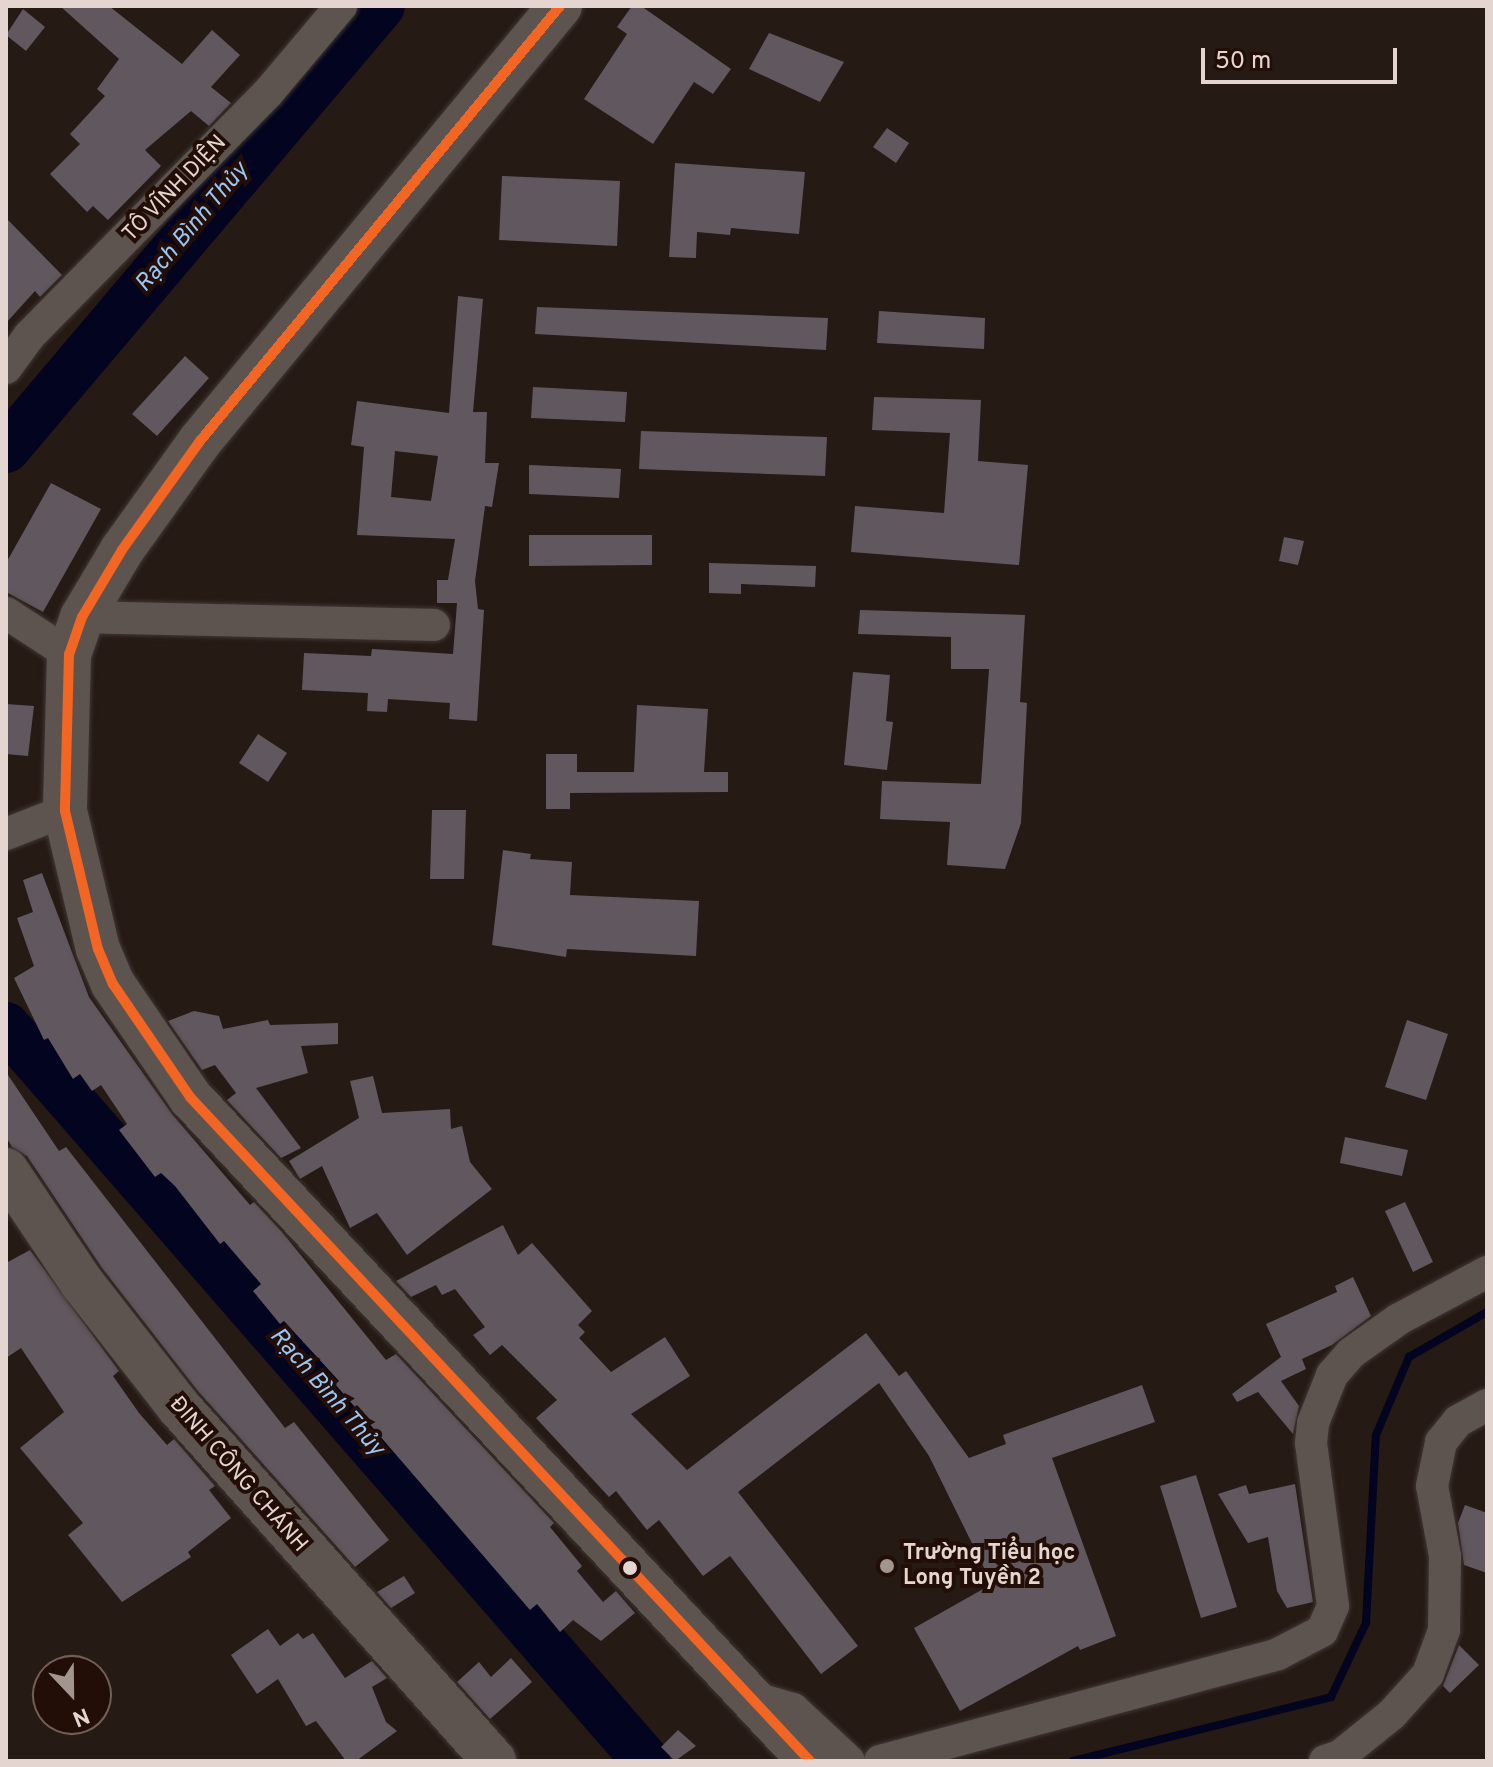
<!DOCTYPE html>
<meta charset="utf-8">
<style>
body{margin:0}
#map{position:relative;width:1493px;height:1767px;overflow:hidden;background:#261a15;font-family:Overpass,sans-serif}
div>[style]{position:absolute}
[style*='--x']{left:calc(var(--x)*1px);top:calc(var(--y)*1px);width:calc(var(--w)*1px);rotate:calc(var(--a)*1deg)}
.stream>*{height:8px;margin:-4px;padding:0 4px;transform-origin:4px;border-radius:4px;background:#03041f}
.river>*{height:48px;margin:-24px;padding:0 24px;transform-origin:24px;border-radius:24px;background:#03041f}
.building>*{inset:0;background:#61575e}
.roads{filter:drop-shadow(0 0 2px #413734) drop-shadow(0 0 2px #413734)}
.street>*{height:32px;margin:-16px;padding:0 16px;transform-origin:16px;border-radius:16px;background:#5d5450}
.secondary>*{height:44px;margin:-22px;padding:0 22px;transform-origin:22px;border-radius:22px;background:#5d5450}
.bus-1>*{height:10px;margin:-5px;padding:0 5px;transform-origin:5px;border-radius:5px;background:#f26522}
.dots>*{width:22px;height:22px;translate:-50% -50%;box-sizing:border-box;border:4px solid #220e07;border-radius:50%}
span{translate:-50% -50%;white-space:nowrap;text-align:center;line-height:1.15;-webkit-text-stroke:8px #220e07;paint-order:stroke}
.street-label{font-size:22px;color:#e5d5d0}
.poi-label{font-size:22px;color:#e5d5d0;font-weight:700}
.left{translate:0 -50%;text-align:left}
.water-label{font-size:24px;color:#97c6f7;font-style:italic}
.frame{position:absolute;inset:0;border:8px solid #e5d5d0;pointer-events:none}
.north{position:absolute;left:32px;top:1655px;width:80px;height:80px;box-sizing:border-box;background:#220e07;border:2px solid #705e57;border-radius:50%;rotate:158deg;font-size:22px;font-weight:700;line-height:32px;text-align:center;color:#e5d5d0}
.north::after{content:'';display:block;margin:auto;width:28px;height:36px;background:#a2948f;clip-path:polygon(50% 0,100% 100%,50% 72%,0 100%)}
.scale{position:absolute;left:1201px;top:48px;width:196px;height:36px;box-sizing:border-box;border:4px solid #e5d5d0;border-top:0;padding-left:10px;font-size:24px;line-height:28px;white-space:nowrap;color:#e5d5d0;-webkit-text-stroke:6px #220e07;paint-order:stroke}
</style>
<div id="map">
<div class="stream">
<i style="--x:1073;--y:1761;--w:266;--a:-13.9"></i>
<i style="--x:1331;--y:1697;--w:82;--a:-64.7"></i>
<i style="--x:1366;--y:1623;--w:188;--a:-87"></i>
<i style="--x:1376;--y:1435;--w:85;--a:-67.1"></i>
<i style="--x:1409;--y:1357;--w:90;--a:-30"></i>
</div>
<div class="river">
<i style="--x:6;--y:449;--w:580;--a:-49.75"></i>
<i style="--x:6;--y:1026;--w:975;--a:48.95"></i>
</div>
<div class="building">
<i style="clip-path:polygon(60px 6px,109px 6px,182px 64px,212px 30px,240px 55px,211px 87px,231px 103px,209px 126px,191px 111px,145px 150px,161px 166px,108px 220px,93px 206px,87px 212px,50px 174px,80px 144px,70px 134px,105px 96px,97px 89px,119px 59px)"></i>
<i style="clip-path:polygon(632px 6px,641px 6px,731px 69px,713px 94px,694px 82px,653px 144px,584px 99px,627px 34px,617px 27px)"></i>
<i style="clip-path:polygon(23px 9px,45px 27px,26px 51px,6px 35px)"></i>
<i style="clip-path:polygon(769px 33px,844px 62px,820px 102px,749px 69px)"></i>
<i style="clip-path:polygon(887px 128px,909px 143px,896px 163px,873px 147px)"></i>
<i style="clip-path:polygon(675px 163px,805px 172px,799px 234px,731px 228px,730px 235px,697px 232px,696px 258px,669px 257px)"></i>
<i style="clip-path:polygon(502px 176px,620px 181px,617px 246px,499px 240px)"></i>
<i style="clip-path:polygon(6px 218px,62px 275px,40px 297px,35px 291px,6px 323px)"></i>
<i style="clip-path:polygon(evenodd,458px 296px,483px 299px,473px 412px,487px 412px,485px 463px,499px 463px,492px 507px,485px 506px,475px 581px,478px 609px,484px 610px,477px 721px,449px 719px,450px 703px,388px 699px,387px 712px,367px 711px,368px 693px,302px 690px,304px 653px,371px 656px,372px 649px,453px 654px,457px 603px,437px 603px,437px 580px,448px 580px,455px 539px,357px 535px,364px 447px,351px 445px,357px 401px,449px 413px,458px 296px,395px 451px,438px 456px,431px 501px,391px 497px,395px 451px)"></i>
<i style="clip-path:polygon(537px 307px,828px 318px,826px 350px,535px 334px)"></i>
<i style="clip-path:polygon(879px 311px,985px 318px,984px 349px,877px 343px)"></i>
<i style="clip-path:polygon(185px 356px,209px 378px,157px 436px,132px 414px)"></i>
<i style="clip-path:polygon(533px 387px,627px 392px,625px 422px,531px 418px)"></i>
<i style="clip-path:polygon(874px 397px,981px 400px,978px 461px,1028px 465px,1019px 565px,851px 552px,855px 506px,944px 513px,950px 433px,872px 430px)"></i>
<i style="clip-path:polygon(641px 431px,827px 437px,825px 476px,639px 469px)"></i>
<i style="clip-path:polygon(529px 465px,621px 469px,619px 498px,529px 494px)"></i>
<i style="clip-path:polygon(51px 483px,101px 509px,43px 612px,6px 592px,6px 563px)"></i>
<i style="clip-path:polygon(529px 535px,652px 535px,652px 565px,529px 566px)"></i>
<i style="clip-path:polygon(1284px 537px,1304px 541px,1298px 565px,1279px 561px)"></i>
<i style="clip-path:polygon(709px 563px,816px 566px,815px 587px,741px 584px,741px 594px,709px 593px)"></i>
<i style="clip-path:polygon(860px 610px,1025px 615px,1020px 702px,1027px 703px,1021px 823px,1005px 869px,947px 865px,950px 822px,880px 819px,882px 781px,981px 784px,989px 669px,951px 669px,951px 637px,858px 634px)"></i>
<i style="clip-path:polygon(853px 672px,890px 675px,886px 721px,893px 722px,887px 770px,844px 765px)"></i>
<i style="clip-path:polygon(6px 704px,34px 706px,28px 756px,6px 754px)"></i>
<i style="clip-path:polygon(637px 705px,708px 709px,704px 772px,728px 772px,728px 792px,570px 793px,570px 809px,546px 809px,546px 754px,577px 754px,577px 772px,634px 772px)"></i>
<i style="clip-path:polygon(258px 734px,287px 753px,268px 782px,239px 763px)"></i>
<i style="clip-path:polygon(432px 810px,466px 810px,464px 879px,430px 879px)"></i>
<i style="clip-path:polygon(503px 850px,531px 854px,530px 859px,572px 862px,570px 895px,699px 901px,696px 956px,567px 949px,566px 957px,492px 945px)"></i>
<i style="clip-path:polygon(42px 873px,89px 997px,172px 1114px,250px 1205px,254px 1202px,282px 1232px,386px 1360px,396px 1354px,554px 1523px,550px 1527px,582px 1566px,577px 1571px,603px 1602px,616px 1591px,635px 1613px,601px 1641px,573px 1620px,560px 1632px,537px 1604px,530px 1610px,335px 1384px,339px 1381px,284px 1321px,280px 1324px,253px 1291px,261px 1284px,224px 1241px,220px 1244px,175px 1186px,161px 1173px,155px 1177px,119px 1130px,127px 1124px,101px 1085px,92px 1091px,80px 1074px,73px 1079px,48px 1038px,44px 1040px,14px 978px,34px 966px,17px 918px,33px 912px,23px 880px)"></i>
<i style="clip-path:polygon(194px 1011px,219px 1016px,223px 1029px,268px 1020px,270px 1025px,338px 1023px,338px 1044px,301px 1046px,308px 1073px,256px 1088px,301px 1148px,281px 1158px,227px 1100px,236px 1093px,215px 1065px,202px 1070px,168px 1021px)"></i>
<i style="clip-path:polygon(1407px 1020px,1448px 1034px,1426px 1100px,1385px 1087px)"></i>
<i style="clip-path:polygon(6px 1072px,59px 1151px,66px 1147px,285px 1428px,294px 1422px,389px 1540px,355px 1567px,197px 1390px,102px 1268px,27px 1156px,12px 1147px,6px 1137px)"></i>
<i style="clip-path:polygon(373px 1076px,382px 1113px,450px 1109px,451px 1129px,462px 1126px,470px 1162px,492px 1189px,407px 1255px,377px 1213px,350px 1228px,322px 1166px,300px 1179px,289px 1161px,359px 1118px,350px 1081px)"></i>
<i style="clip-path:polygon(1345px 1137px,1408px 1150px,1402px 1176px,1340px 1163px)"></i>
<i style="clip-path:polygon(1405px 1202px,1433px 1262px,1413px 1272px,1385px 1211px)"></i>
<i style="clip-path:polygon(503px 1225px,518px 1255px,532px 1243px,592px 1311px,578px 1325px,585px 1332px,579px 1338px,611px 1372px,665px 1337px,690px 1376px,631px 1414px,687px 1470px,866px 1333px,899px 1376px,906px 1371px,969px 1458px,1006px 1444px,1003px 1435px,1142px 1385px,1155px 1422px,1052px 1458px,1116px 1636px,1080px 1650px,1078px 1646px,960px 1711px,914px 1628px,992px 1584px,929px 1456px,879px 1383px,738px 1492px,858px 1646px,821px 1674px,730px 1556px,703px 1576px,659px 1520px,647px 1530px,616px 1491px,609px 1497px,536px 1418px,557px 1400px,502px 1345px,490px 1355px,473px 1335px,485px 1327px,455px 1289px,442px 1295px,436px 1285px,411px 1297px,396px 1281px)"></i>
<i style="clip-path:polygon(30px 1250px,119px 1371px,113px 1376px,139px 1413px,167px 1445px,174px 1439px,215px 1486px,209px 1490px,231px 1518px,188px 1552px,191px 1557px,122px 1602px,68px 1535px,83px 1523px,20px 1448px,64px 1412px,21px 1348px,6px 1358px,6px 1263px)"></i>
<i style="clip-path:polygon(1353px 1277px,1371px 1316px,1332px 1345px,1302px 1359px,1306px 1369px,1281px 1381px,1299px 1406px,1293px 1434px,1258px 1392px,1237px 1402px,1232px 1394px,1281px 1357px,1266px 1324px,1337px 1292px,1335px 1286px)"></i>
<i style="clip-path:polygon(1196px 1475px,1237px 1607px,1201px 1618px,1160px 1486px)"></i>
<i style="clip-path:polygon(1295px 1484px,1313px 1602px,1287px 1608px,1277px 1591px,1268px 1537px,1248px 1543px,1218px 1494px,1246px 1485px,1249px 1494px)"></i>
<i style="clip-path:polygon(1465px 1505px,1487px 1513px,1487px 1573px,1464px 1565px,1458px 1523px)"></i>
<i style="clip-path:polygon(404px 1576px,415px 1593px,391px 1608px,377px 1592px)"></i>
<i style="clip-path:polygon(268px 1629px,280px 1646px,298px 1633px,303px 1639px,313px 1633px,345px 1678px,372px 1661px,387px 1678px,372px 1687px,386px 1722px,397px 1731px,356px 1761px,346px 1761px,316px 1721px,306px 1726px,278px 1679px,257px 1694px,231px 1655px)"></i>
<i style="clip-path:polygon(1459px 1645px,1479px 1665px,1450px 1693px,1443px 1686px)"></i>
<i style="clip-path:polygon(511px 1658px,532px 1682px,490px 1719px,457px 1682px,479px 1662px,491px 1677px)"></i>
<i style="clip-path:polygon(678px 1730px,696px 1746px,675px 1761px,661px 1747px)"></i>
</div>
<div class="roads">
<div class="street">
<i style="--x:6;--y:368;--w:39;--a:-54"></i>
<i style="--x:29;--y:336;--w:339;--a:-45.5"></i>
<i style="--x:267;--y:94;--w:115;--a:-49.9"></i>
<i style="--x:6;--y:613;--w:75;--a:33.1"></i>
<i style="--x:82;--y:617;--w:352;--a:1.3"></i>
<i style="--x:6;--y:834;--w:63;--a:-21.3"></i>
<i style="--x:751;--y:1697;--w:44;--a:15.9"></i>
<i style="--x:793;--y:1709;--w:76;--a:42.9"></i>
<i style="--x:880;--y:1761;--w:412;--a:-15"></i>
<i style="--x:1278;--y:1654;--w:50;--a:-27.6"></i>
<i style="--x:1322;--y:1631;--w:27;--a:-66"></i>
<i style="--x:1333;--y:1606;--w:164;--a:-97.7"></i>
<i style="--x:1311;--y:1443;--w:20;--a:-84"></i>
<i style="--x:1313;--y:1423;--w:52;--a:-68.4"></i>
<i style="--x:1332;--y:1375;--w:29;--a:-49"></i>
<i style="--x:1351;--y:1353;--w:59;--a:-35.3"></i>
<i style="--x:1399;--y:1319;--w:100;--a:-28.1"></i>
<i style="--x:1325;--y:1761;--w:16;--a:-18"></i>
<i style="--x:1340;--y:1756;--w:67;--a:-38.9"></i>
<i style="--x:1392;--y:1714;--w:54;--a:-48"></i>
<i style="--x:1428;--y:1674;--w:47;--a:-70"></i>
<i style="--x:1444;--y:1630;--w:74;--a:-89.2"></i>
<i style="--x:1445;--y:1556;--w:71;--a:-100.5"></i>
<i style="--x:1432;--y:1486;--w:45;--a:-78.4"></i>
<i style="--x:1441;--y:1442;--w:27;--a:-51"></i>
<i style="--x:1458;--y:1421;--w:33;--a:-29"></i>
</div>
<div class="secondary">
<i style="--x:560;--y:6;--w:565;--a:129.61"></i>
<i style="--x:200;--y:441;--w:134;--a:125.6"></i>
<i style="--x:122;--y:550;--w:78;--a:120.8"></i>
<i style="--x:82;--y:617;--w:39;--a:109"></i>
<i style="--x:69;--y:654;--w:157;--a:91.5"></i>
<i style="--x:65;--y:811;--w:142;--a:76.6"></i>
<i style="--x:98;--y:949;--w:38;--a:67"></i>
<i style="--x:113;--y:984;--w:137;--a:55.7"></i>
<i style="--x:190;--y:1097;--w:908;--a:46.96"></i>
<i style="--x:6;--y:1170;--w:136;--a:56.1"></i>
<i style="--x:82;--y:1283;--w:156;--a:52"></i>
<i style="--x:178;--y:1406;--w:475;--a:48.3"></i>
</div>
</div>
<div class="bus-1">
<i style="--x:560;--y:6;--w:565;--a:129.61"></i>
<i style="--x:200;--y:441;--w:134;--a:125.6"></i>
<i style="--x:122;--y:550;--w:78;--a:120.8"></i>
<i style="--x:82;--y:617;--w:39;--a:109"></i>
<i style="--x:69;--y:654;--w:157;--a:91.5"></i>
<i style="--x:65;--y:811;--w:142;--a:76.6"></i>
<i style="--x:98;--y:949;--w:38;--a:67"></i>
<i style="--x:113;--y:984;--w:137;--a:55.7"></i>
<i style="--x:190;--y:1097;--w:908;--a:46.96"></i>
</div>
<div class="dots">
<i style="left:887px;top:1566px;background:#a2948f"></i>
<i style="left:630px;top:1568px;background:#e5d5d0"></i>
</div>
<div class="street-label">
<span style="left:175px;top:189px;rotate:-46deg">TÔ VĨNH DIỆN</span>
<span style="left:238px;top:1475px;rotate:49deg">ĐINH CÔNG CHÁNH</span>
</div>
<div class="poi-label">
<span class="left" style="left:903px;top:1566px">Trường Tiểu học<br>Long Tuyền 2</span>
</div>
<div class="water-label">
<span style="left:193px;top:228px;rotate:-50deg">Rạch Bình Thủy</span>
<span style="left:326px;top:1393px;rotate:49deg">Rạch Bình Thủy</span>
</div>
<div class="frame"></div>
<div class="north">N</div>
<div class="scale">50 m</div>
</div>
